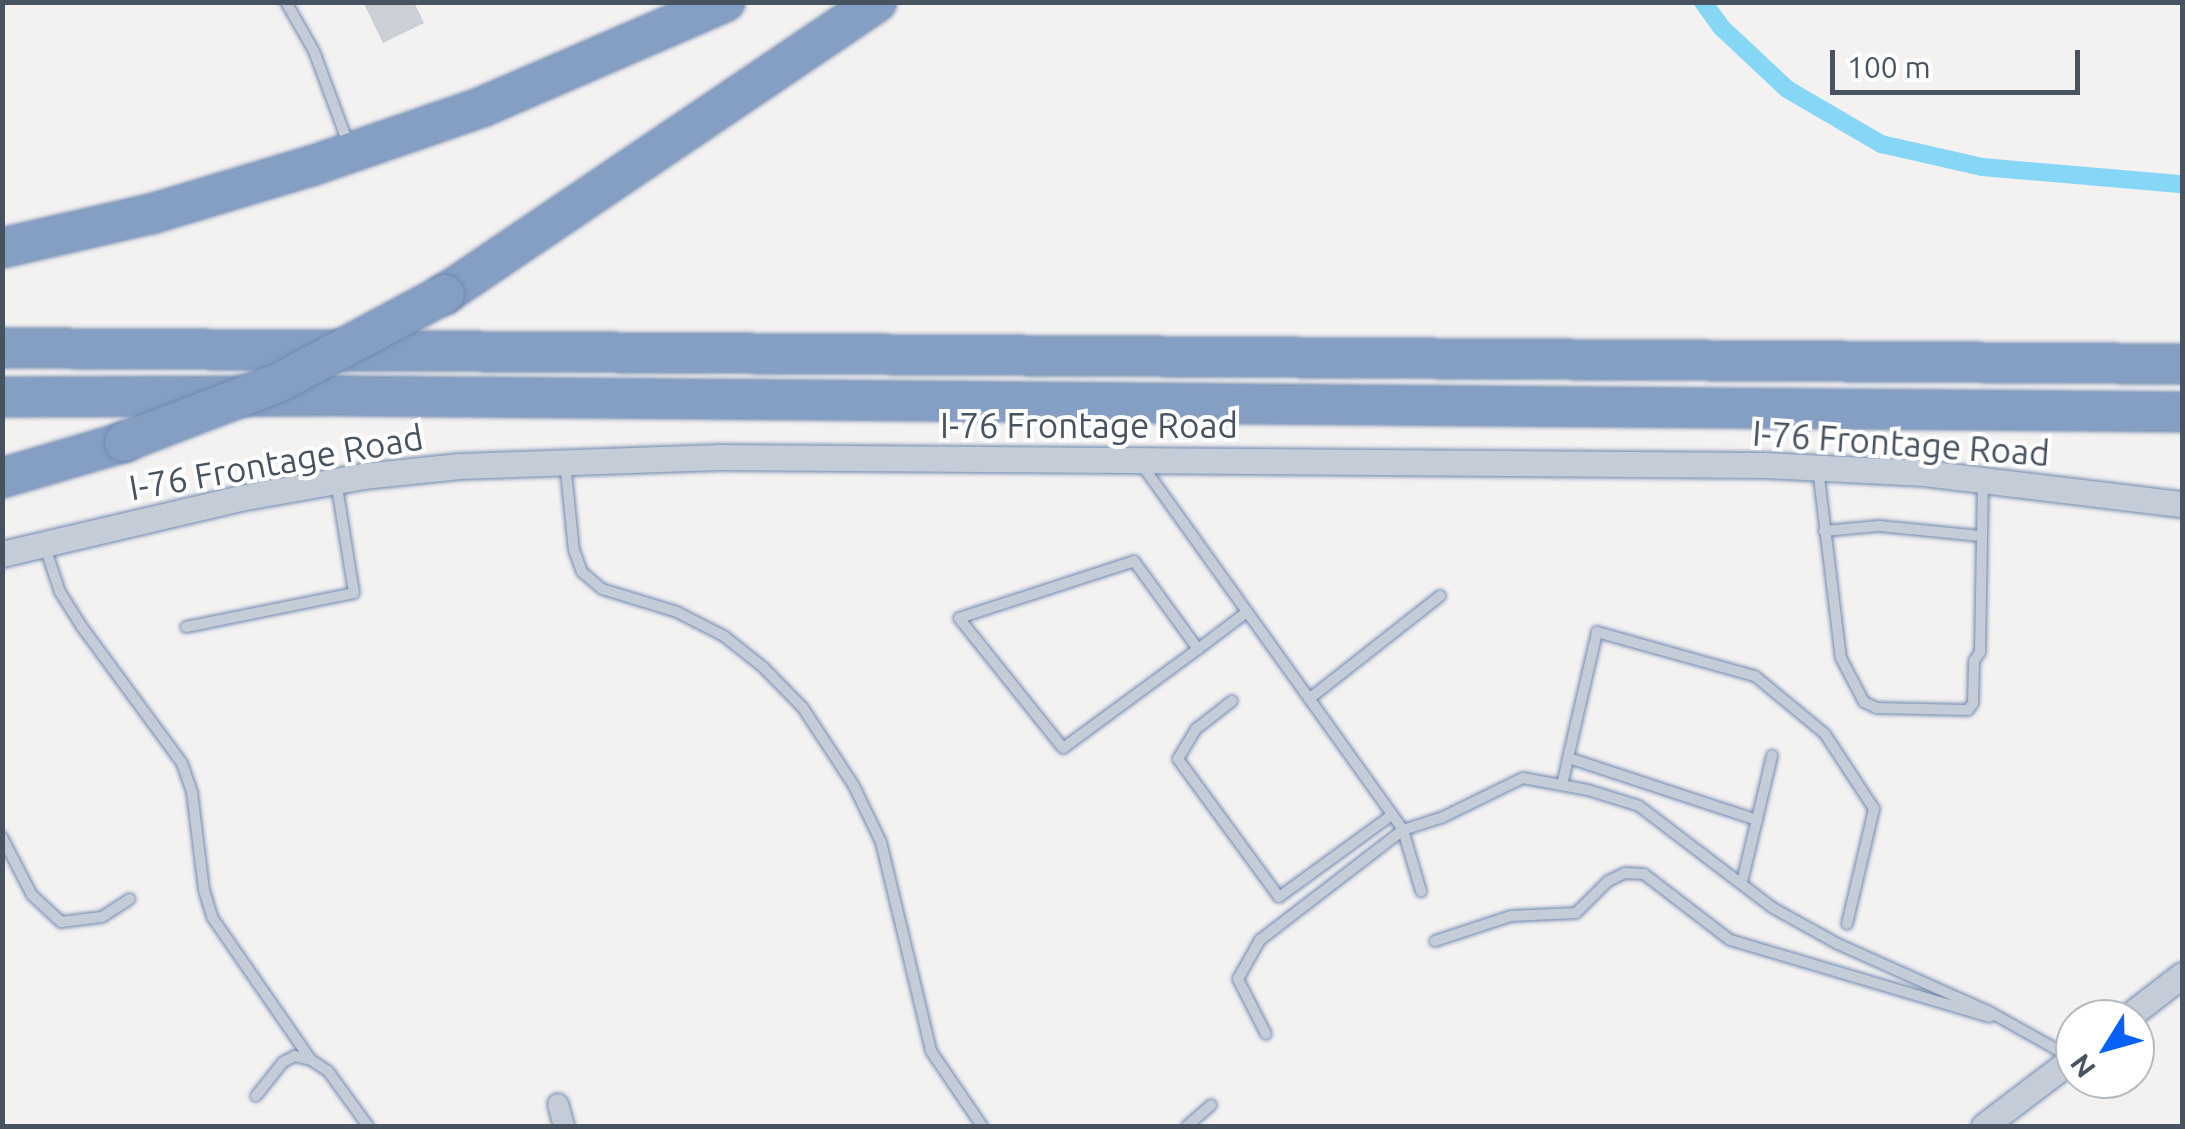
<!DOCTYPE html>
<style>
body{margin:0}
#map{position:relative;width:2185px;height:1129px;overflow:hidden;background:#f4f1f1;font-family:Ubuntu,sans-serif}
div>[style]{position:absolute}
[style*='--x']{left:calc(var(--x)*1px);top:calc(var(--y)*1px);width:calc(var(--w)*1px);rotate:calc(var(--a)*1deg)}
.canal>*{height:18px;margin:-9px;padding:0 9px;transform-origin:9px;border-radius:9px;background:#86d6f5}
.building>*{inset:0;background:#cdcfd7}
.roads{filter:drop-shadow(0 0 2px #708ab0) drop-shadow(0 0 2px #708ab0)}
.service>*{height:10px;margin:-5px;padding:0 5px;transform-origin:5px;border-radius:5px;background:#c4ccd7}
.minor>*{height:20px;margin:-10px;padding:0 10px;transform-origin:10px;border-radius:10px;background:#c4ccd7}
.tertiary>*{height:25px;margin:-12.5px;padding:0 12.5px;transform-origin:12.5px;border-radius:12.5px;background:#c4ccd7}
.motorway>*{height:38px;margin:-19px;padding:0 19px;transform-origin:19px;border-radius:19px;background:#859fc4}
.bridges{filter:drop-shadow(0 0 2px #708ab0) drop-shadow(0 0 2px #708ab0)}
.motorway-bridge>*{height:38px;margin:-19px;padding:0 19px;transform-origin:19px;border-radius:19px;background:#859fc4}
span{translate:-50% -50%;white-space:nowrap;text-align:center;line-height:1.15;-webkit-text-stroke:8px #fff;paint-order:stroke}
.street-label{font-size:35px;color:#475361}
.frame{position:absolute;inset:0;border:5px solid #475361;pointer-events:none}
.north{position:absolute;left:2055px;top:999px;width:100px;height:100px;box-sizing:border-box;background:#fff;border:2px solid #b5bac0;border-radius:50%;rotate:233deg;font-size:28px;font-weight:700;line-height:40px;text-align:center;color:#475361}
.north::after{content:'';display:block;margin:auto;width:35px;height:45px;background:#0861f7;clip-path:polygon(50% 0,100% 100%,50% 72%,0 100%)}
.scale{position:absolute;left:1830px;top:50px;width:250px;height:45px;box-sizing:border-box;border:5px solid #475361;border-top:0;padding-left:12px;font-size:30px;line-height:35px;white-space:nowrap;color:#475361;-webkit-text-stroke:8px #fff;paint-order:stroke}
</style>
<div id="map">
<div class="canal">
<i style="--x:1703;--y:2;--w:32;--a:54"></i>
<i style="--x:1722;--y:28;--w:89;--a:43.2"></i>
<i style="--x:1787;--y:89;--w:109;--a:30.3"></i>
<i style="--x:1881;--y:144;--w:104;--a:12.8"></i>
<i style="--x:1982;--y:167;--w:201;--a:4.9"></i>
</div>
<div class="building">
<i style="clip-path:polygon(363px 2px,414px 2px,424px 23px,383px 43px)"></i>
</div>
<div class="roads">
<div class="service">
<i style="--x:286;--y:2;--w:56;--a:60.3"></i>
<i style="--x:314;--y:51;--w:98;--a:69.7"></i>
<i style="--x:565;--y:462;--w:88;--a:84.2"></i>
<i style="--x:574;--y:550;--w:23;--a:70"></i>
<i style="--x:582;--y:572;--w:26;--a:40"></i>
<i style="--x:602;--y:589;--w:78;--a:17"></i>
<i style="--x:677;--y:612;--w:53;--a:27.1"></i>
<i style="--x:724;--y:636;--w:50;--a:38.5"></i>
<i style="--x:763;--y:667;--w:57;--a:45.7"></i>
<i style="--x:803;--y:708;--w:93;--a:56.8"></i>
<i style="--x:854;--y:786;--w:62;--a:64.3"></i>
<i style="--x:881;--y:842;--w:215;--a:76.5"></i>
<i style="--x:931;--y:1051;--w:91;--a:55.8"></i>
<i style="--x:1142;--y:465;--w:449;--a:54.4"></i>
<i style="--x:1403;--y:830;--w:40;--a:-18"></i>
<i style="--x:1441;--y:818;--w:91;--a:-26"></i>
<i style="--x:1523;--y:778;--w:66;--a:10.5"></i>
<i style="--x:1588;--y:790;--w:53;--a:17.4"></i>
<i style="--x:1639;--y:806;--w:168;--a:37.3"></i>
<i style="--x:1773;--y:908;--w:74;--a:29"></i>
<i style="--x:1838;--y:944;--w:164;--a:24.1"></i>
<i style="--x:1988;--y:1011;--w:96;--a:29.2"></i>
<i style="--x:1818;--y:469;--w:190;--a:83.1"></i>
<i style="--x:1841;--y:658;--w:50;--a:62.4"></i>
<i style="--x:1864;--y:702;--w:14;--a:25"></i>
<i style="--x:1877;--y:708;--w:91;--a:1.3"></i>
<i style="--x:1968;--y:710;--w:9;--a:-54"></i>
<i style="--x:1973;--y:703;--w:42;--a:-88.6"></i>
<i style="--x:1974;--y:661;--w:11;--a:-56"></i>
<i style="--x:1980;--y:652;--w:171;--a:-89"></i>
<i style="--x:1824;--y:531;--w:55;--a:-5.2"></i>
<i style="--x:1879;--y:526;--w:102;--a:5.6"></i>
<i style="--x:45;--y:547;--w:47;--a:71.6"></i>
<i style="--x:60;--y:592;--w:41;--a:57.8"></i>
<i style="--x:82;--y:627;--w:169;--a:53.7"></i>
<i style="--x:182;--y:763;--w:31;--a:71"></i>
<i style="--x:192;--y:792;--w:99;--a:83"></i>
<i style="--x:204;--y:890;--w:28;--a:73"></i>
<i style="--x:212;--y:917;--w:174;--a:55.3"></i>
<i style="--x:186;--y:627;--w:171;--a:-11.4"></i>
<i style="--x:354;--y:593;--w:113;--a:-99.1"></i>
<i style="--x:1198;--y:649;--w:167;--a:143.7"></i>
<i style="--x:1063;--y:748;--w:166;--a:-128.7"></i>
<i style="--x:959;--y:618;--w:184;--a:-18"></i>
<i style="--x:1134;--y:561;--w:109;--a:54"></i>
<i style="--x:1198;--y:649;--w:61;--a:-37.1"></i>
<i style="--x:1309;--y:699;--w:167;--a:-38.2"></i>
<i style="--x:1232;--y:701;--w:46;--a:142.1"></i>
<i style="--x:1196;--y:729;--w:35;--a:121"></i>
<i style="--x:1178;--y:759;--w:171;--a:53.8"></i>
<i style="--x:1279;--y:897;--w:140;--a:-36"></i>
<i style="--x:1562;--y:785;--w:28;--a:-77"></i>
<i style="--x:1757;--y:820;--w:199;--a:-161.8"></i>
<i style="--x:1568;--y:758;--w:129;--a:-77"></i>
<i style="--x:1597;--y:632;--w:164;--a:15.6"></i>
<i style="--x:1755;--y:676;--w:91;--a:39.6"></i>
<i style="--x:1825;--y:734;--w:90;--a:56.8"></i>
<i style="--x:1874;--y:809;--w:118;--a:103.2"></i>
<i style="--x:2;--y:837;--w:65;--a:62.7"></i>
<i style="--x:32;--y:895;--w:40;--a:43"></i>
<i style="--x:61;--y:922;--w:41;--a:-7"></i>
<i style="--x:102;--y:917;--w:33;--a:-33"></i>
<i style="--x:1742;--y:882;--w:130;--a:-76.6"></i>
<i style="--x:1435;--y:941;--w:80;--a:-18.2"></i>
<i style="--x:1511;--y:916;--w:65;--a:-2.6"></i>
<i style="--x:1576;--y:913;--w:45;--a:-45"></i>
<i style="--x:1608;--y:881;--w:19;--a:-25"></i>
<i style="--x:1625;--y:873;--w:19;--a:3"></i>
<i style="--x:1644;--y:874;--w:108;--a:37.5"></i>
<i style="--x:1730;--y:940;--w:271;--a:16.5"></i>
<i style="--x:1266;--y:1034;--w:62;--a:-117"></i>
<i style="--x:1238;--y:979;--w:45;--a:-60.6"></i>
<i style="--x:1260;--y:940;--w:180;--a:-37.6"></i>
<i style="--x:1403;--y:830;--w:64;--a:73.6"></i>
<i style="--x:256;--y:1096;--w:43;--a:-51.5"></i>
<i style="--x:283;--y:1062;--w:13;--a:-27"></i>
<i style="--x:295;--y:1056;--w:16;--a:14"></i>
<i style="--x:311;--y:1060;--w:20;--a:33"></i>
<i style="--x:328;--y:1071;--w:68;--a:54"></i>
<i style="--x:1187;--y:1126;--w:32;--a:-41"></i>
</div>
<div class="minor">
<i style="--x:558;--y:1104;--w:23;--a:75"></i>
</div>
<div class="tertiary">
<i style="--x:2;--y:554;--w:244;--a:-13.2"></i>
<i style="--x:240;--y:498;--w:125;--a:-10.1"></i>
<i style="--x:363;--y:476;--w:97;--a:-5.9"></i>
<i style="--x:459;--y:466;--w:260;--a:-2"></i>
<i style="--x:719;--y:457;--w:1046;--a:0.44"></i>
<i style="--x:1765;--y:465;--w:159;--a:2.9"></i>
<i style="--x:1924;--y:473;--w:260;--a:6.9"></i>
<i style="--x:2125;--y:1019;--w:72;--a:-37.7"></i>
<i style="--x:1984;--y:1126;--w:114;--a:-37.2"></i>
</div>
<div class="motorway">
<i style="--x:2;--y:248;--w:153;--a:-12.9"></i>
<i style="--x:151;--y:214;--w:167;--a:-16.7"></i>
<i style="--x:311;--y:166;--w:181;--a:-19"></i>
<i style="--x:482;--y:107;--w:265;--a:-23.4"></i>
<i style="--x:445;--y:294;--w:521;--a:-34.06"></i>
<i style="--x:2;--y:348;--w:2180;--a:0.42"></i>
<i style="--x:2;--y:397;--w:347;--a:-0.2"></i>
<i style="--x:349;--y:396;--w:1833;--a:0.5"></i>
<i style="--x:2;--y:478;--w:127;--a:-16.4"></i>
</div>
</div>
<div class="bridges">
<div class="motorway-bridge">
<i style="--x:124;--y:442;--w:165;--a:-21"></i>
<i style="--x:278;--y:383;--w:189;--a:-28.1"></i>
</div>
</div>
<div class="street-label">
<span style="left:1089px;top:425px">I-76 Frontage Road</span>
<span style="left:1901px;top:443px;rotate:4deg">I-76 Frontage Road</span>
<span style="left:276px;top:462px;rotate:-10deg">I-76 Frontage Road</span>
</div>
<div class="frame"></div>
<div class="north">N</div>
<div class="scale">100 m</div>
</div>
